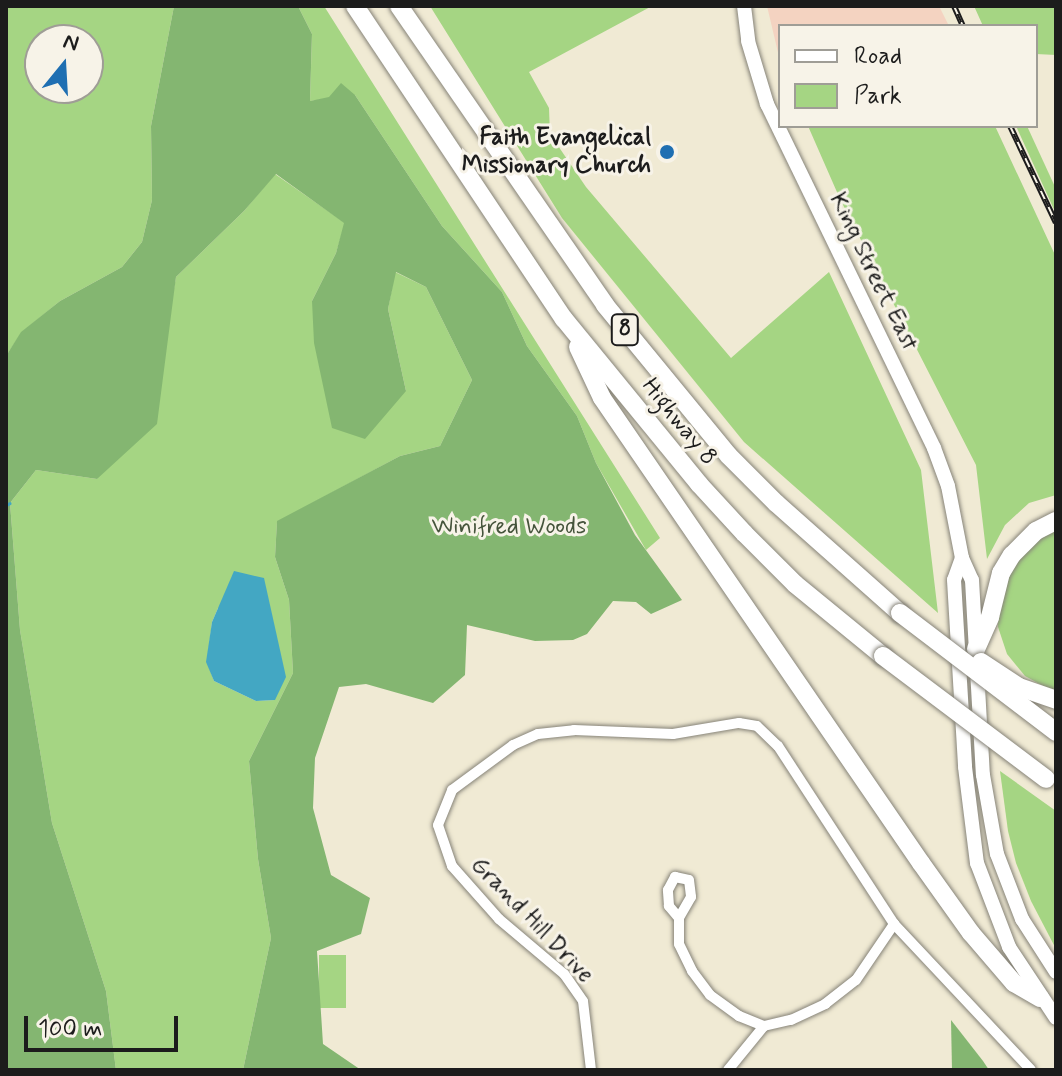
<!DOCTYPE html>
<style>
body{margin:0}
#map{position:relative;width:1062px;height:1076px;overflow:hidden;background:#f0ead4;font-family:Mynerve,sans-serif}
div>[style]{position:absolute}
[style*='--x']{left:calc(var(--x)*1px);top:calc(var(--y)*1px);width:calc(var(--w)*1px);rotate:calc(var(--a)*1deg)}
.built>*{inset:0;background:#f4d3c1}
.green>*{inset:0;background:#a5d583}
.forest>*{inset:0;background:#84b671}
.water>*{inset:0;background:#43a7c3}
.stream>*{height:3px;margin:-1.5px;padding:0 1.5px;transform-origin:1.5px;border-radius:1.5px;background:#43a7c3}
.roads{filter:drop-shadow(0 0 2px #868378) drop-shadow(0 0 2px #868378)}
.street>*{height:10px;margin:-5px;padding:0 5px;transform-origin:5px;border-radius:5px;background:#fff}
.secondary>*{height:14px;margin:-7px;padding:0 7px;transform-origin:7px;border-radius:7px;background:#fff}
.highway>*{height:18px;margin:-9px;padding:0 9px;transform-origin:9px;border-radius:9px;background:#fff}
.rail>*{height:6px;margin-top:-3px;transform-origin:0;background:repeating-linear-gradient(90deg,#f7f3e8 0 9px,#1c1c1c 0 18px);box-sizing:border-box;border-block:2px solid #1c1c1c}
.bridges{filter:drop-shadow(0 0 2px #868378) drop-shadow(0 0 2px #868378)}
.highway-bridge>*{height:18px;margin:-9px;padding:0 9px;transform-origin:9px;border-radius:9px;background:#fff}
.dots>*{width:22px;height:22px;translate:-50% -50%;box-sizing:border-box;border:4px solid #f7f3e8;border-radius:50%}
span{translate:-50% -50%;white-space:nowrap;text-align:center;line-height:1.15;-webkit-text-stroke:6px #f7f3e8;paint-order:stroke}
.shield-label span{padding:2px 6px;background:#f7f3e8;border:2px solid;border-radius:6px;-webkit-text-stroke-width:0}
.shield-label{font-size:22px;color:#1c1c1c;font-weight:700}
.poi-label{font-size:24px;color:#1c1c1c;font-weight:700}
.right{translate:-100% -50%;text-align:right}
.street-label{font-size:24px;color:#1c1c1c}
.park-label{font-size:24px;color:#45543b}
.frame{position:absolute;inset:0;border:8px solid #1c1c1c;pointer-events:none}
.legend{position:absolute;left:778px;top:24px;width:260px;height:104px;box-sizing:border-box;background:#f7f3e8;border:2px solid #9f9d96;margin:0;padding:10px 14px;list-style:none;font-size:24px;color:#1c1c1c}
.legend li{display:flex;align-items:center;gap:16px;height:40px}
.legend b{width:40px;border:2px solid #9f9d96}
.north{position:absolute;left:24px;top:24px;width:80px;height:80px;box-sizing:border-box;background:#f7f3e8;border:2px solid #9f9d96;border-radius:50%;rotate:18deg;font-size:22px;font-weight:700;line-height:32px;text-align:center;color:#1c1c1c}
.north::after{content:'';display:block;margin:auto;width:28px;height:36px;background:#1f6fb2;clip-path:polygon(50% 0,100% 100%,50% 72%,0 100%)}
.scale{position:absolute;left:24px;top:1016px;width:154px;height:36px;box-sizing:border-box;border:4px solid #1c1c1c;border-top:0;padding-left:10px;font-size:24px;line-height:28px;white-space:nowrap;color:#1c1c1c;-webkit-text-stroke:6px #f7f3e8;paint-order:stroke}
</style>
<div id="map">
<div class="built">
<i style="clip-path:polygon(767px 6px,939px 6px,949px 26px,780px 26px,780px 61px)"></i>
</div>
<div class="green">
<i style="clip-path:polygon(evenodd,6px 6px,174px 6px,151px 126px,152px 200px,142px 242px,122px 267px,60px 301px,22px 332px,6px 356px,6px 6px,40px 40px,88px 40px,88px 88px,40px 88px,40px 40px)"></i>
<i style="clip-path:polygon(298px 6px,324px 6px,660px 538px,646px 550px,596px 463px,577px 416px,527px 346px,502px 292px,442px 226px,355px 95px,310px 101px,312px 34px)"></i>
<i style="clip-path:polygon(430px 6px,652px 6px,529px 72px,549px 108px,550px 134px,586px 187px,731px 358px,829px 272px,921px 470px,938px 613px,744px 442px,562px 218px)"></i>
<i style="clip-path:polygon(974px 6px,1056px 6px,1056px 55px,1036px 54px,1036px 26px,983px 26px)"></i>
<i style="clip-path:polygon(808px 126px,995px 126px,1056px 257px,1056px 495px,1029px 503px,1005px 525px,987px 559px,976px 465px,840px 199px)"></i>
<i style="clip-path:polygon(1016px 126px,1027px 126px,1056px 189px,1056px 214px)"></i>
<i style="clip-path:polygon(evenodd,275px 174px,345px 223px,336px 253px,312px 301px,406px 391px,388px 309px,395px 272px,426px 287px,472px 380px,440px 446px,400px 456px,277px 522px,275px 557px,289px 600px,293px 673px,249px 761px,258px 859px,271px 938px,243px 1070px,116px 1070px,106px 991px,52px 823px,20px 630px,10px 503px,36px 470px,97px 479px,167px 329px,176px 277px,244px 211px,275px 174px,218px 608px,275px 700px,256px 701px,214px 681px,207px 662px,212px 622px,218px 608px)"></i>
<i style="clip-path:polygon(1056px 530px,1056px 693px,1025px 676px,1007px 654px,998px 627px,997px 599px,1022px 549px)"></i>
<i style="clip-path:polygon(1000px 771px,1056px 811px,1056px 949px,1031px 901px,1016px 863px,1008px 831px)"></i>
<i style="clip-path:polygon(319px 955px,346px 955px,346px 1008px,319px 1008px)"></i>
</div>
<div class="forest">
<i style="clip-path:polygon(174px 6px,298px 6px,312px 34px,310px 101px,329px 97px,341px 83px,355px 95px,442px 226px,502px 292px,527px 346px,577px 416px,596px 463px,635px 535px,682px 600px,651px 614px,636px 602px,613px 601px,587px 634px,573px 640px,535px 641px,467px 625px,465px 675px,433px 703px,366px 684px,339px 687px,315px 758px,313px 808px,331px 875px,370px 898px,361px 934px,317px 951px,323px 1044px,361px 1070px,243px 1070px,271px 938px,258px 859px,249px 761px,293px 673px,289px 600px,275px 557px,277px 521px,400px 456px,440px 446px,472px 380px,426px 287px,396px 272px,388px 309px,406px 391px,365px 439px,332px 428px,314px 343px,312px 301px,336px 253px,344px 223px,276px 174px,244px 211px,176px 277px,157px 424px,97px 479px,36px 470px,10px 503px,20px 630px,52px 823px,106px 991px,116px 1070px,6px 1070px,6px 356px,21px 332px,60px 301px,122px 267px,142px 242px,152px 200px,151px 126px)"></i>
<i style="clip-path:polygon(951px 1020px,983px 1061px,989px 1070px,952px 1070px)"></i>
</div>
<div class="water">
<i style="clip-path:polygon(234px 571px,264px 578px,286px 677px,275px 700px,256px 701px,214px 681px,206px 662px,212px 622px)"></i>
</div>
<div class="stream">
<i style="--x:6;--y:505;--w:4;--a:-27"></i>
</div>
<div class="roads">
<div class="street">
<i style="--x:679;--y:918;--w:16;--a:-130"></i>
<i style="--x:669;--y:906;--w:16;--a:-94"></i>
<i style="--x:668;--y:890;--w:15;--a:-62"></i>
<i style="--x:675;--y:877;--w:14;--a:12"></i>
<i style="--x:689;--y:880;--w:17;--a:83"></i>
<i style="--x:691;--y:897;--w:24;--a:120"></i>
<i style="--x:679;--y:918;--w:26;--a:90"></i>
<i style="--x:679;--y:944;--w:30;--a:64"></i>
<i style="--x:692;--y:971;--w:30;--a:53"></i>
<i style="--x:710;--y:995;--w:36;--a:36"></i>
<i style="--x:739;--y:1016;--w:27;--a:22"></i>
<i style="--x:591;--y:1070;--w:69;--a:-96.6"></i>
<i style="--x:583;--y:1001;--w:33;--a:-125"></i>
<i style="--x:564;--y:974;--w:85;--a:-139.8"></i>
<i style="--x:499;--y:919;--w:71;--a:-131.6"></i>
<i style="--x:452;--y:866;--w:43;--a:-108.9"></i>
<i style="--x:438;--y:825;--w:38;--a:-68"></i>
<i style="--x:452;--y:790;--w:76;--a:-36.4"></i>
<i style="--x:513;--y:745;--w:27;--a:-24"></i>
<i style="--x:538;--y:734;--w:36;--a:-6"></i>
<i style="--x:574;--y:730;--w:99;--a:2.3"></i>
<i style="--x:673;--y:734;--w:67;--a:-9.5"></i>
<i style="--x:739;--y:723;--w:18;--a:9"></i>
<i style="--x:757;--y:726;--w:29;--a:44"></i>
<i style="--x:778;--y:746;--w:212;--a:56.9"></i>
<i style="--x:894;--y:924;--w:200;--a:46.8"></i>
<i style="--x:728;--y:1070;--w:57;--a:-50.7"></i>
<i style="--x:764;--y:1026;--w:28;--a:-13"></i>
<i style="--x:791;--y:1020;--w:38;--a:-25"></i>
<i style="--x:825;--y:1004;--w:39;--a:-38"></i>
<i style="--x:856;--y:980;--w:68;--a:-55.8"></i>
</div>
<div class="secondary">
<i style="--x:744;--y:6;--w:35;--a:83"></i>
<i style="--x:748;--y:41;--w:66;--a:73.2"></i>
<i style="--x:767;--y:104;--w:382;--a:64.1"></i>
<i style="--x:934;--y:448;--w:40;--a:69.8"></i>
<i style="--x:948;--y:486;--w:73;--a:79"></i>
<i style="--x:962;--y:558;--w:24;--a:66"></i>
<i style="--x:972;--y:580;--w:195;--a:86.8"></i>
<i style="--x:983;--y:775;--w:80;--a:80"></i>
<i style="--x:997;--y:854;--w:70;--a:69"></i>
<i style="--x:1022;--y:919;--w:63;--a:57.3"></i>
<i style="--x:962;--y:558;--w:23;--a:110"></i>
<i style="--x:954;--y:580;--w:187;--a:86.6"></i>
<i style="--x:965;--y:767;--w:97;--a:82.9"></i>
<i style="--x:977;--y:863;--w:90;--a:69.1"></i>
<i style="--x:1009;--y:947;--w:85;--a:56.5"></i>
</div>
<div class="highway">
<i style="--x:355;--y:6;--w:376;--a:56.3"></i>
<i style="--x:564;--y:319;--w:213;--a:50.7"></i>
<i style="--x:699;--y:484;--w:67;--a:47.4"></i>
<i style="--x:744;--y:533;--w:72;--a:45"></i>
<i style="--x:795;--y:584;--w:114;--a:39.3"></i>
<i style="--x:399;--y:6;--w:363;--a:55.4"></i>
<i style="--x:605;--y:305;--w:195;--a:50.6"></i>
<i style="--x:729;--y:456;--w:66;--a:45"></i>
<i style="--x:776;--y:503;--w:166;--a:41.6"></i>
<i style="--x:578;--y:347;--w:56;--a:64.8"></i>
<i style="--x:602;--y:398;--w:564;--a:55.55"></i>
<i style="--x:921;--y:863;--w:86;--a:54.5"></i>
<i style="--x:971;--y:933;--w:66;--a:49.3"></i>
<i style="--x:1014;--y:983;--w:30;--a:30"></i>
<i style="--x:976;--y:649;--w:35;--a:-66"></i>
<i style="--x:990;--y:617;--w:45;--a:-76"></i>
<i style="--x:1001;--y:573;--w:21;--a:-59"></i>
<i style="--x:1012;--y:555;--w:34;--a:-45"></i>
<i style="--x:1036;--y:531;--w:22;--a:-27"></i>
</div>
</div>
<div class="rail">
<i style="--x:954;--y:6;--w:22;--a:66"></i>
<i style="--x:1010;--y:126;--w:107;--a:64.6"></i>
</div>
<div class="bridges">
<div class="highway-bridge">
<i style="--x:900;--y:613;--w:196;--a:37.3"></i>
<i style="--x:883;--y:656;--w:204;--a:37"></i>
<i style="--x:981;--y:662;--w:45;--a:33.3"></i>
<i style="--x:1019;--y:687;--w:39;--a:19"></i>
</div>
</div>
<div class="dots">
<i style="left:667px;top:152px;background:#1f6fb2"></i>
</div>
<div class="shield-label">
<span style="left:625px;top:330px">8</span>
</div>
<div class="poi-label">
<span class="right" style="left:651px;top:152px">Faith Evangelical<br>Missionary Church</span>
</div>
<div class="street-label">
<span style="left:873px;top:272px;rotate:64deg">King Street East</span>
<span style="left:679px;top:422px;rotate:51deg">Highway 8</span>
<span style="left:532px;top:920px;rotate:46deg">Grand Hill Drive</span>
</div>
<div class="park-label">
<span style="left:509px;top:527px">Winifred Woods</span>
</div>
<div class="frame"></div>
<ul class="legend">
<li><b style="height:10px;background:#fff"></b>Road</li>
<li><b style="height:22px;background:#a5d583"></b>Park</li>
</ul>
<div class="north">N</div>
<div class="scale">100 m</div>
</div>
